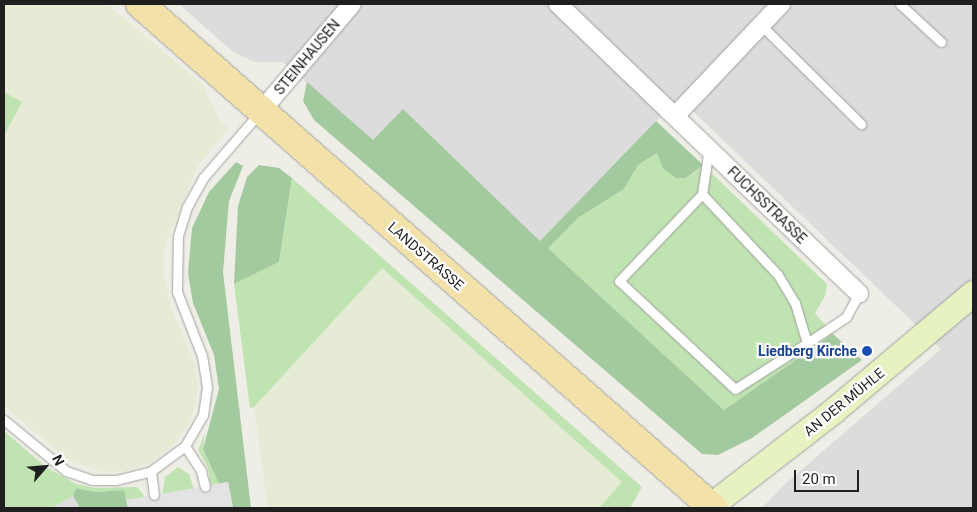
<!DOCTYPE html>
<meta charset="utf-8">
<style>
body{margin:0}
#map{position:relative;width:977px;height:512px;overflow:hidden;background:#efeee6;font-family:Roboto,sans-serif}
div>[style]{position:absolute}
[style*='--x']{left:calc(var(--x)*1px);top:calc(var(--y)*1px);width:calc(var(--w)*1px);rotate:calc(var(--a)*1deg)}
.residential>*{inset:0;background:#dddcdc}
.farmland>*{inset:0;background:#e5ebd4}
.grass>*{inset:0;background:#c0e4b1}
.forest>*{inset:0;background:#a3ca9f}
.parking>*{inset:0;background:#e3e3e3}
.roads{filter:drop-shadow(0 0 1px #a0a0a0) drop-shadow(0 0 1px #a0a0a0)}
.lane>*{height:9px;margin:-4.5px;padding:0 4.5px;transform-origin:4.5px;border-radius:4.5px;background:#fff}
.street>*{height:18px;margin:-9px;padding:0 9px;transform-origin:9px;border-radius:9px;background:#fff}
.secondary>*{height:25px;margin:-12.5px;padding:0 12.5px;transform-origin:12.5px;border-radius:12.5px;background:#e6f3c0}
.primary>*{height:28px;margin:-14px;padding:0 14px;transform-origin:14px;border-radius:14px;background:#f2e1a8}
.dots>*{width:14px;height:14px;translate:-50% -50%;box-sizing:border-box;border:2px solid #fff;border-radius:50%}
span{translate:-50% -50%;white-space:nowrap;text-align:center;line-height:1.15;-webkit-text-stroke:4.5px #fff;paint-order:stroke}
.street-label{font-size:14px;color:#1f1f1f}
.transit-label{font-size:14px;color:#164399;font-weight:700}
.right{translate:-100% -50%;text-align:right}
.frame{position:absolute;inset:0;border:5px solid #1f1f1f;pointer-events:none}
.north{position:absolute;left:20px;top:442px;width:50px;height:50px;-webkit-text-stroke:4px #fff;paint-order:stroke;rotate:63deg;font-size:14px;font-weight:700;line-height:20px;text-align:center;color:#1f1f1f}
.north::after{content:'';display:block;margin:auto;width:18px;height:22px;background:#1f1f1f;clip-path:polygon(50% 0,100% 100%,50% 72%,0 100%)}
.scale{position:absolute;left:794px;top:470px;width:65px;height:22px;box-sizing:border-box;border:2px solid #1f1f1f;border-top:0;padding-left:6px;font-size:15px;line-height:18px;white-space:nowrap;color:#1f1f1f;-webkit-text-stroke:4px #fff;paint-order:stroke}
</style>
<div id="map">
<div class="residential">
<i style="clip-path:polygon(179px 4px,973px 4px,973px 508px,762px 508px,785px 484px,941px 349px,679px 98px,540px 241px,403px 109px,373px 141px,283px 62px,255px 62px,233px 52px)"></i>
<i style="clip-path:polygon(73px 496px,80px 508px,52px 508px)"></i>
</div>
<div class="farmland">
<i style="clip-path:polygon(4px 4px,107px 4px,202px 84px,220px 121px,229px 128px,198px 166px,164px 248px,164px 273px,170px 305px,195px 365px,198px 383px,196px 405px,187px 428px,171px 447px,150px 463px,126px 471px,103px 472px,68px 460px,4px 406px,4px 136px,22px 103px,4px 92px)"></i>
<i style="clip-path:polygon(382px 268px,623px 482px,599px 508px,268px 508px,254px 407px)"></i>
</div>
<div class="grass">
<i style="clip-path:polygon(4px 92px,22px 102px,4px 136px)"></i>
<i style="clip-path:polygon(658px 153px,687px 178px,703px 165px,827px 284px,825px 296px,815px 313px,833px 334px,724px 410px,547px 247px,578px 218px,624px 189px,638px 165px)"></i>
<i style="clip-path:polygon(292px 178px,642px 487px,630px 508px,599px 508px,622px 482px,382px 268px,254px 407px,250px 408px,234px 284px,279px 262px)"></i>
<i style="clip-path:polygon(4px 431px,46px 467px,76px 484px,95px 488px,137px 487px,145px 497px,127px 500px,123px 490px,96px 492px,76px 488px,73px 496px,52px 508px,4px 508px)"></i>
<i style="clip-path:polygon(205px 433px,203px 449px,219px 484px,211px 486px,208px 468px,198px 450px)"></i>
<i style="clip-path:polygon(178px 467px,189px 474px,194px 489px,162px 494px,165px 477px)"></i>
</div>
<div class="forest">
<i style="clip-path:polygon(307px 82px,373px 140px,403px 109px,540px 241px,656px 121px,703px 165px,686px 178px,676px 178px,663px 168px,657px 153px,638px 165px,624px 189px,578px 218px,548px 248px,724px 410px,833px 334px,862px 360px,752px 438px,718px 455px,702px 454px,314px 120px,303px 101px)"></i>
<i style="clip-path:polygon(236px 162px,243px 166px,229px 201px,223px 272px,251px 508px,233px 508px,228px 482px,219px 484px,203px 449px,219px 389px,214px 355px,193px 303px,188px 273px,192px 228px,209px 192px)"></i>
<i style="clip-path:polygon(259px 165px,279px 168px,292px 178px,279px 262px,234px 284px,238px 206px,247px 177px)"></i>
<i style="clip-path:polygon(76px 488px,96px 492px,124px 490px,128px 508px,80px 508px,73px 496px)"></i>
</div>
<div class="parking">
<i style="clip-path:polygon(228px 482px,233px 508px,128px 508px,127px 500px)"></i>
</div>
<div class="roads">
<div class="lane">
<i style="--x:900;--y:4;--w:56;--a:42.8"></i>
<i style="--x:761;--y:25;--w:141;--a:44.7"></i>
<i style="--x:702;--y:194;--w:111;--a:46.8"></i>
<i style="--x:778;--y:275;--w:33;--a:59"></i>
<i style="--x:795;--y:303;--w:42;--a:73.3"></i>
<i style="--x:807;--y:343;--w:85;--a:147.4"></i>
<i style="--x:735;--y:389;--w:158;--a:-137"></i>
<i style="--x:619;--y:281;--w:120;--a:-46.3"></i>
<i style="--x:702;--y:194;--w:47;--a:-81.3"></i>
<i style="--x:807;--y:343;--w:47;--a:-33.7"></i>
<i style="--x:846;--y:317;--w:26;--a:-61"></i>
<i style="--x:4;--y:420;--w:80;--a:39.4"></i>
<i style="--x:66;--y:471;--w:28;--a:19"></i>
<i style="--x:92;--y:480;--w:24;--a:0"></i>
<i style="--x:116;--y:480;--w:36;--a:-14"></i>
<i style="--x:151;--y:471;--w:42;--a:-36.3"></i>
<i style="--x:185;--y:446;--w:36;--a:-60"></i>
<i style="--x:203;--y:415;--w:28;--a:-82"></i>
<i style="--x:207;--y:387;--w:31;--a:-99"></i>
<i style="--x:202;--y:356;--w:69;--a:-111.3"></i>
<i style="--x:177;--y:292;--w:56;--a:-89"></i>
<i style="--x:178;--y:236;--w:30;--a:-73"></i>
<i style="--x:187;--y:207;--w:33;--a:-61"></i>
<i style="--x:203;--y:178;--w:87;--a:-49.2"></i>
<i style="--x:185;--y:446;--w:30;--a:57"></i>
<i style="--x:201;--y:471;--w:16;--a:76"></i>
<i style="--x:151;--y:471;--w:24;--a:83"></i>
</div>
<div class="street">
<i style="--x:558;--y:4;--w:418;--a:43.9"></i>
<i style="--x:262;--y:110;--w:139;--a:-49.7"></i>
<i style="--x:676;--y:115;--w:153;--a:-46.6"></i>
</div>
<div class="secondary">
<i style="--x:710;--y:506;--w:157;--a:-37.7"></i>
<i style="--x:834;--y:410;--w:182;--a:-40.1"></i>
</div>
<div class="primary">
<i style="--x:140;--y:4;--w:763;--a:41.33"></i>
</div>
</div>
<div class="dots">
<i style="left:867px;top:351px;background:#1a4fb4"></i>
</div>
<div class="street-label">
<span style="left:307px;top:57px;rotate:-50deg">STEINHAUSEN</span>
<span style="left:767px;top:205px;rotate:44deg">FUCHSSTRASSE</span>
<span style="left:426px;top:256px;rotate:41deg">LANDSTRASSE</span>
<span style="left:844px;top:402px;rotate:-39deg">AN DER MÜHLE</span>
</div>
<div class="transit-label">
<span class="right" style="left:857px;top:351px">Liedberg Kirche</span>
</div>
<div class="frame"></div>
<div class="north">N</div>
<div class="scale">20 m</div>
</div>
